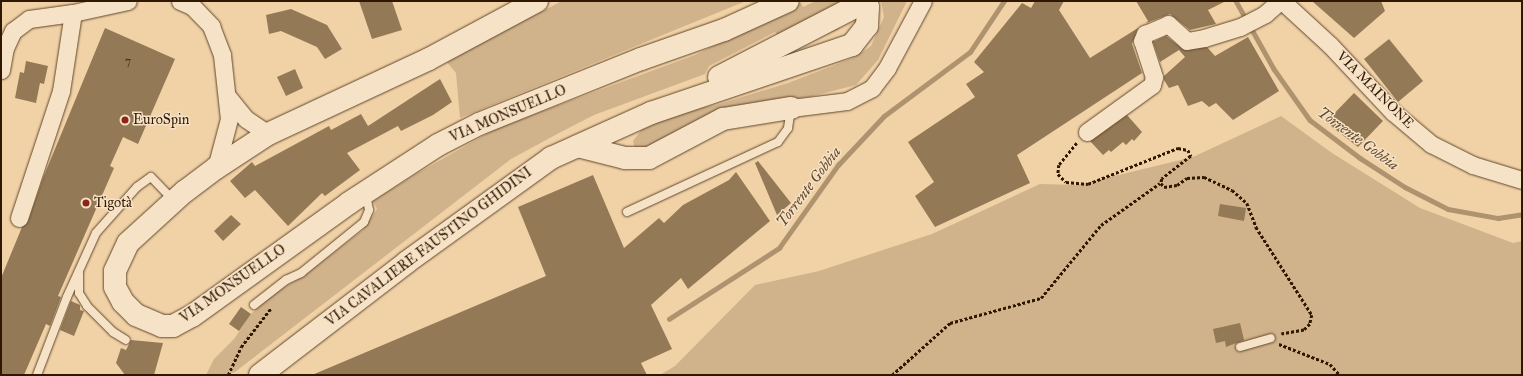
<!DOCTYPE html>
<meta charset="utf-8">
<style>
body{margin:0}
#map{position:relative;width:1523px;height:376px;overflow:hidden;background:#f1d2a7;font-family:"IM FELL Great Primer",serif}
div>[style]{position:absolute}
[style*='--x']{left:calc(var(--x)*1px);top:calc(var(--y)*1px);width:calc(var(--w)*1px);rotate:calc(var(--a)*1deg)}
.green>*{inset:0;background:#d0b28b}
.stream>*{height:4.5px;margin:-2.25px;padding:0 2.25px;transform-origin:2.25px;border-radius:2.25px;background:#af936e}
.building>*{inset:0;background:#947957}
.path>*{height:2.5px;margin-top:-1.25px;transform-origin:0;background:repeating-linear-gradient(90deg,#301800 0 3px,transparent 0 5px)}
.roads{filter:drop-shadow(0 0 1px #60462a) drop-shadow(0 0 1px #60462a)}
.service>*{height:8px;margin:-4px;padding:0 4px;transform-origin:4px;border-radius:4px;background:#f6e2c6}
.minor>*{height:17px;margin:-8.5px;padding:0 8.5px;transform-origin:8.5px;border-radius:8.5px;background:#f6e2c6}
.secondary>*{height:22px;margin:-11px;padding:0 11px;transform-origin:11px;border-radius:11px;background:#f6e2c6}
.dots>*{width:11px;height:11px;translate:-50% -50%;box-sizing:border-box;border:2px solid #f6e2c6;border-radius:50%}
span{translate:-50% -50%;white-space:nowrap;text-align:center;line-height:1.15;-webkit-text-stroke:3px #f6e2c6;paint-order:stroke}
.number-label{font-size:12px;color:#493016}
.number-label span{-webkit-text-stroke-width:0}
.street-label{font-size:14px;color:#301800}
.poi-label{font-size:14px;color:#301800}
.left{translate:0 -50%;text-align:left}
.water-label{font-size:15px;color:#63492c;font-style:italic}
.frame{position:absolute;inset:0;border:2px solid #301800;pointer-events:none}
</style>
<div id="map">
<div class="green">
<i style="clip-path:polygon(562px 1px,746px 1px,460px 118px,456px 73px,446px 61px)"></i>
<i style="clip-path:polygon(816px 1px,846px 1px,849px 15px,838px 30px,789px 46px,775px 32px,709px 66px,705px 74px,594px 115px,559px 133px,511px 159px,235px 372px,226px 375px,206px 375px,214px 359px,234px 339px,251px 314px,269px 297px,309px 272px,363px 230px,377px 209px,373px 201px,416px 174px,499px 127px,695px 55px,801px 3px,803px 7px)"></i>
<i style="clip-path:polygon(881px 1px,907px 1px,878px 60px,856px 85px,809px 97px,760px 104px,654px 148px,635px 149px,633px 141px,642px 129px,670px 114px,716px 105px,788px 83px,853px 58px,871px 46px,884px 17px)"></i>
<i style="clip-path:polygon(1281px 116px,1332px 153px,1420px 208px,1513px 243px,1522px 241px,1522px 375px,660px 375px,675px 366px,755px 285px,819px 271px,932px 234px,1040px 184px,1077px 185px,1193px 157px)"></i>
</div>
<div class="stream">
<i style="--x:1236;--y:1;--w:78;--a:60.8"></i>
<i style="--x:1274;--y:69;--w:62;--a:54.8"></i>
<i style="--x:1310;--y:120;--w:63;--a:37.2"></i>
<i style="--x:1360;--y:158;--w:54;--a:32.8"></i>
<i style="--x:1405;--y:187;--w:48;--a:27.1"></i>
<i style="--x:1448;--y:209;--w:51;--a:10.2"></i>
<i style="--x:1498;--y:218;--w:24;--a:-9"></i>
<i style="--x:669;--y:319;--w:131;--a:-32.8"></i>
<i style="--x:779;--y:248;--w:102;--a:-54.6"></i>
<i style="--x:838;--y:165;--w:67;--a:-46.8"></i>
<i style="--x:884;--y:116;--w:107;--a:-36.7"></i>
<i style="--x:970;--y:52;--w:61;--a:-56.3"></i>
</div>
<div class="building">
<i style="clip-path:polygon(359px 1px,392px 1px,402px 30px,372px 39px)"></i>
<i style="clip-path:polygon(1035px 1px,1064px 1px,1059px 10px,1090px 58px,1138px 28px,1132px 44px,1142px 73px,1017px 155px,1030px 183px,935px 227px,915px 196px,934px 182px,908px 142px,975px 97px,966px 84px,984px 72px,974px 62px,1022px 3px,1031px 8px)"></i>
<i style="clip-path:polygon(1136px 1px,1226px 1px,1208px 10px,1216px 24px,1190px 30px,1170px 14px,1146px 23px,1148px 21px)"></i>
<i style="clip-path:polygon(1312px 1px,1381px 1px,1385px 11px,1354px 38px)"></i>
<i style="clip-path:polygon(291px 9px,327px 25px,342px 49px,325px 59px,317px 47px,281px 31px,269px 34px,266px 15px)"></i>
<i style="clip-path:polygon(105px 28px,175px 59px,138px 144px,123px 137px,110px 166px,114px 168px,58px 296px,61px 297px,50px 326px,46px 324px,24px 375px,1px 375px,1px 278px,22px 227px,28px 221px,43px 178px)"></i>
<i style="clip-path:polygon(1166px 36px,1184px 50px,1207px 47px,1215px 56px,1248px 37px,1279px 91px,1233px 120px,1216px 103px,1209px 107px,1202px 101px,1188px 106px,1178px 85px,1169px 88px,1164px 80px,1164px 76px,1185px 57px,1179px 50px,1160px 62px,1153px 42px)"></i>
<i style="clip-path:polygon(1389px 39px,1423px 81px,1398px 102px,1364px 59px)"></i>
<i style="clip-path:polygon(26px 61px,48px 66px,44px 84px,40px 83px,36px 103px,15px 98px,20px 72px,24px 73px)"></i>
<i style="clip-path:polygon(295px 69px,303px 88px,286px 96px,277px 77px)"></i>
<i style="clip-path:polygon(440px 79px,452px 102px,433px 115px,401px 131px,398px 126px,347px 153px,360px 170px,325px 196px,322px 193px,288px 226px,255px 190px,245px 198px,230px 181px,252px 162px,255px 166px,329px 126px,331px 130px,361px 114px,368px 126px)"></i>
<i style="clip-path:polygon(1354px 93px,1383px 121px,1358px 147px,1326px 122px)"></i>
<i style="clip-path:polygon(1127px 115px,1142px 132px,1134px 141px,1132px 139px,1126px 145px,1123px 142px,1111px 152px,1109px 150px,1103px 155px,1090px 141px)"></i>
<i style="clip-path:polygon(758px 161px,791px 203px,777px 215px,755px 163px)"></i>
<i style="clip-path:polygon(736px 172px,770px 221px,688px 289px,681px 278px,651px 305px,672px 349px,641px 363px,647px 375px,312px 375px,546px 276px,518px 207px,593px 175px,624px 248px,659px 218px,664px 223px,683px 205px,729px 180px)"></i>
<i style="clip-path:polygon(1220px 204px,1246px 208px,1244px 221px,1218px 216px)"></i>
<i style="clip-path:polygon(231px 215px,241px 224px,223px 241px,214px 231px)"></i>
<i style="clip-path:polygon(71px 301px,80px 305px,80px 310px,84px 311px,74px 336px,60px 330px)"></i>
<i style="clip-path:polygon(241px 307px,251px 314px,239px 331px,229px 324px)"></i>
<i style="clip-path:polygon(1240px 323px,1244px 340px,1226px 347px,1225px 341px,1216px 343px,1213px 329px)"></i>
<i style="clip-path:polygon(131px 340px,163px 343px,154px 375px,125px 375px,116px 363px,121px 348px,126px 350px)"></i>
</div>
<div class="path">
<i style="--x:1077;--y:143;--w:28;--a:129"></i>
<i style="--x:1059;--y:165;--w:9;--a:96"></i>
<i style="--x:1058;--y:174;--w:11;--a:45"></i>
<i style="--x:1066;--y:182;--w:22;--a:5"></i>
<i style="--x:1088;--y:184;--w:97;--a:-21.8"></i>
<i style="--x:1178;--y:148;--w:10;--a:11"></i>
<i style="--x:1188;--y:150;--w:7;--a:63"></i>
<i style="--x:1191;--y:156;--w:37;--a:142"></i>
<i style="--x:1162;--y:179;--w:4;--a:104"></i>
<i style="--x:1161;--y:183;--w:5;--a:53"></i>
<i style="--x:1164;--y:187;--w:13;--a:-9"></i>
<i style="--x:1177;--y:185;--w:12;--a:-35"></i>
<i style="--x:1187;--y:178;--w:17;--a:-3"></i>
<i style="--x:1204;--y:177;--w:31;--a:25"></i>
<i style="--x:1232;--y:190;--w:20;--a:41"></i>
<i style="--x:1247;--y:203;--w:26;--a:69"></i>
<i style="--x:1256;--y:227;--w:104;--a:57.5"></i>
<i style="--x:1312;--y:315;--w:9;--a:103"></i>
<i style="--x:1310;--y:324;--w:8;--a:135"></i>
<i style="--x:1304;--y:330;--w:23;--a:170"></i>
<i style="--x:1279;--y:344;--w:55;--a:21.4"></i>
<i style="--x:1330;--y:364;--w:15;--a:48"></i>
<i style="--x:228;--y:375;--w:31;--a:-65"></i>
<i style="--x:241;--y:347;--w:49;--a:-52.4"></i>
<i style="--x:892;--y:375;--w:78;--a:-41.9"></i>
<i style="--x:950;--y:323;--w:94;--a:-15.4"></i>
<i style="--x:1041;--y:298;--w:94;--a:-50.6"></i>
<i style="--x:1101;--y:225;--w:72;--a:-35.4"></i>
</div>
<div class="roads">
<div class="service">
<i style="--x:627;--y:212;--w:166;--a:-24.9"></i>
<i style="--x:778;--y:142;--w:17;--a:-54"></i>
<i style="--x:788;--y:128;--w:19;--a:-81"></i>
<i style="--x:79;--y:273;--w:20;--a:90"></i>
<i style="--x:79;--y:293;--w:15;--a:58"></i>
<i style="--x:87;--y:306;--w:37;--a:45"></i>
<i style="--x:113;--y:332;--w:15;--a:32"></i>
<i style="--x:254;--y:305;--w:41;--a:-38"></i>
<i style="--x:286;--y:280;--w:17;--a:-25"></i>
<i style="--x:301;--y:273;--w:81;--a:-39"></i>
<i style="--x:364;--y:222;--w:13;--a:-67"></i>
<i style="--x:369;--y:210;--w:16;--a:-101"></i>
<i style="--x:1240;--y:347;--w:32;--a:-16"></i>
<i style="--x:37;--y:375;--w:84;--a:-69"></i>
<i style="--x:67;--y:297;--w:70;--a:-65.6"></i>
<i style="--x:96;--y:233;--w:62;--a:-48.3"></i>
<i style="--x:137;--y:187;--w:17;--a:-36"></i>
<i style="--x:151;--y:177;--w:33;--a:46"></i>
</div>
<div class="minor">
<i style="--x:180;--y:1;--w:13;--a:23"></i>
<i style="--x:192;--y:6;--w:28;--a:46"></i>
<i style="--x:211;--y:26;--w:31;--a:69"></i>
<i style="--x:222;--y:55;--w:64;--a:83.8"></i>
<i style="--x:229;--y:119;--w:51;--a:104.9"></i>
<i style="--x:1282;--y:1;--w:65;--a:42.5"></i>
<i style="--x:1330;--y:45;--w:92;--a:46.8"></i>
<i style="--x:1393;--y:112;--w:50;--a:40.1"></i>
<i style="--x:1431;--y:144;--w:47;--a:26.6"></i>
<i style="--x:1473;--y:165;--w:51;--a:17"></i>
<i style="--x:1;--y:70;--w:22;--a:-80"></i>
<i style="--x:5;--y:48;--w:19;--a:-65"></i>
<i style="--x:13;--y:31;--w:20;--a:-37"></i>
<i style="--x:29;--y:19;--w:44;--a:-7.8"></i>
<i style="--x:228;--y:97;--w:28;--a:51"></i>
<i style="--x:246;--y:119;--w:27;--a:34"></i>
<i style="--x:791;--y:108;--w:56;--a:-7.1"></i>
<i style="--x:847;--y:101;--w:28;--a:-27"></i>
<i style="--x:872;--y:88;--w:25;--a:-53"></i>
<i style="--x:887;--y:68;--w:76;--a:-61.8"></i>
<i style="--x:1087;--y:132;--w:80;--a:-35.9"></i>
<i style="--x:1152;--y:85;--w:8;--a:-76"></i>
<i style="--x:1154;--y:77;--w:38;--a:-108"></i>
<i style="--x:1142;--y:41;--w:8;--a:-67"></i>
<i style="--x:1145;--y:34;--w:25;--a:-23"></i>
<i style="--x:1168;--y:24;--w:25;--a:42"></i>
<i style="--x:1187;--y:41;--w:17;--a:-10"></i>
<i style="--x:1204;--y:38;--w:38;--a:-17"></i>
<i style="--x:1240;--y:27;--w:28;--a:-27"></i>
<i style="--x:1265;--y:14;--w:20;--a:-41"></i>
<i style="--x:19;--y:218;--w:134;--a:-71.7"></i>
<i style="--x:61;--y:91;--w:79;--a:-81.3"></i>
<i style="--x:73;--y:13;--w:56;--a:-12.3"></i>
</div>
<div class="secondary">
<i style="--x:537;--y:1;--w:123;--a:151.8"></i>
<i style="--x:429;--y:59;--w:178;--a:155"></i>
<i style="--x:268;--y:134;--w:62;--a:146.8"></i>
<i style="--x:216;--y:168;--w:39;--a:143"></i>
<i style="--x:185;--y:191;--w:77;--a:137.6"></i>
<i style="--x:128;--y:243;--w:31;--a:115"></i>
<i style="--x:115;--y:271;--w:16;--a:90"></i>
<i style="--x:115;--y:287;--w:17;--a:62"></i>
<i style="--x:123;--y:302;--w:18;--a:45"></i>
<i style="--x:136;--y:315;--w:28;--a:23"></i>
<i style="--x:162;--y:326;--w:11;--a:0"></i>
<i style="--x:173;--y:326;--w:21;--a:-28"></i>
<i style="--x:192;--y:316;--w:193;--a:-35.7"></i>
<i style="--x:349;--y:203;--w:106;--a:-33.1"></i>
<i style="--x:438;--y:145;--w:46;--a:-27.1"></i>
<i style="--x:479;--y:124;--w:175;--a:-21.9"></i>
<i style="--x:641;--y:59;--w:88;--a:-19.3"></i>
<i style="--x:724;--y:30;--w:70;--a:-24.4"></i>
<i style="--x:719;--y:77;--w:148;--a:-27.3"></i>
<i style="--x:578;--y:146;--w:49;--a:14.3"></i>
<i style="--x:625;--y:158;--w:24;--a:0"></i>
<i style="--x:649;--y:158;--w:84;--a:-27.8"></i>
<i style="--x:723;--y:119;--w:69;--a:-9.2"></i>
<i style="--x:260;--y:375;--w:185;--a:-37.5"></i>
<i style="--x:407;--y:262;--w:178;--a:-35.8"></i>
<i style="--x:551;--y:158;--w:110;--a:-24.2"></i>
<i style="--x:651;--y:113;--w:212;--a:-18.7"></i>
<i style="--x:852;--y:45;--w:24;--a:-52"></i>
<i style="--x:867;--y:26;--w:19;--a:-87"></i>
<i style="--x:868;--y:7;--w:8;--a:-130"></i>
</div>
</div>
<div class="dots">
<i style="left:125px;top:120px;background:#8f2418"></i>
<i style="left:86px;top:203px;background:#8f2418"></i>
</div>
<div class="number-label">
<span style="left:128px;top:62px">7</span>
</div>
<div class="street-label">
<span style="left:1375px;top:90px;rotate:45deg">VIA MAINONE</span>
<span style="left:508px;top:114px;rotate:-23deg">VIA MONSUELLO</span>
<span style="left:429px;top:247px;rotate:-37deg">VIA CAVALIERE FAUSTINO GHIDINI</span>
<span style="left:233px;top:284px;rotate:-35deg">VIA MONSUELLO</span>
</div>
<div class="poi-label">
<span class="left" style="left:133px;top:120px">EuroSpin</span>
<span class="left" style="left:94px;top:203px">Tigotà</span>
</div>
<div class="water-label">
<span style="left:1358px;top:139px;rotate:36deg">Torrente Gobbia</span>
<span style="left:809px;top:187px;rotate:-53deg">Torrente Gobbia</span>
</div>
<div class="frame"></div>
</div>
